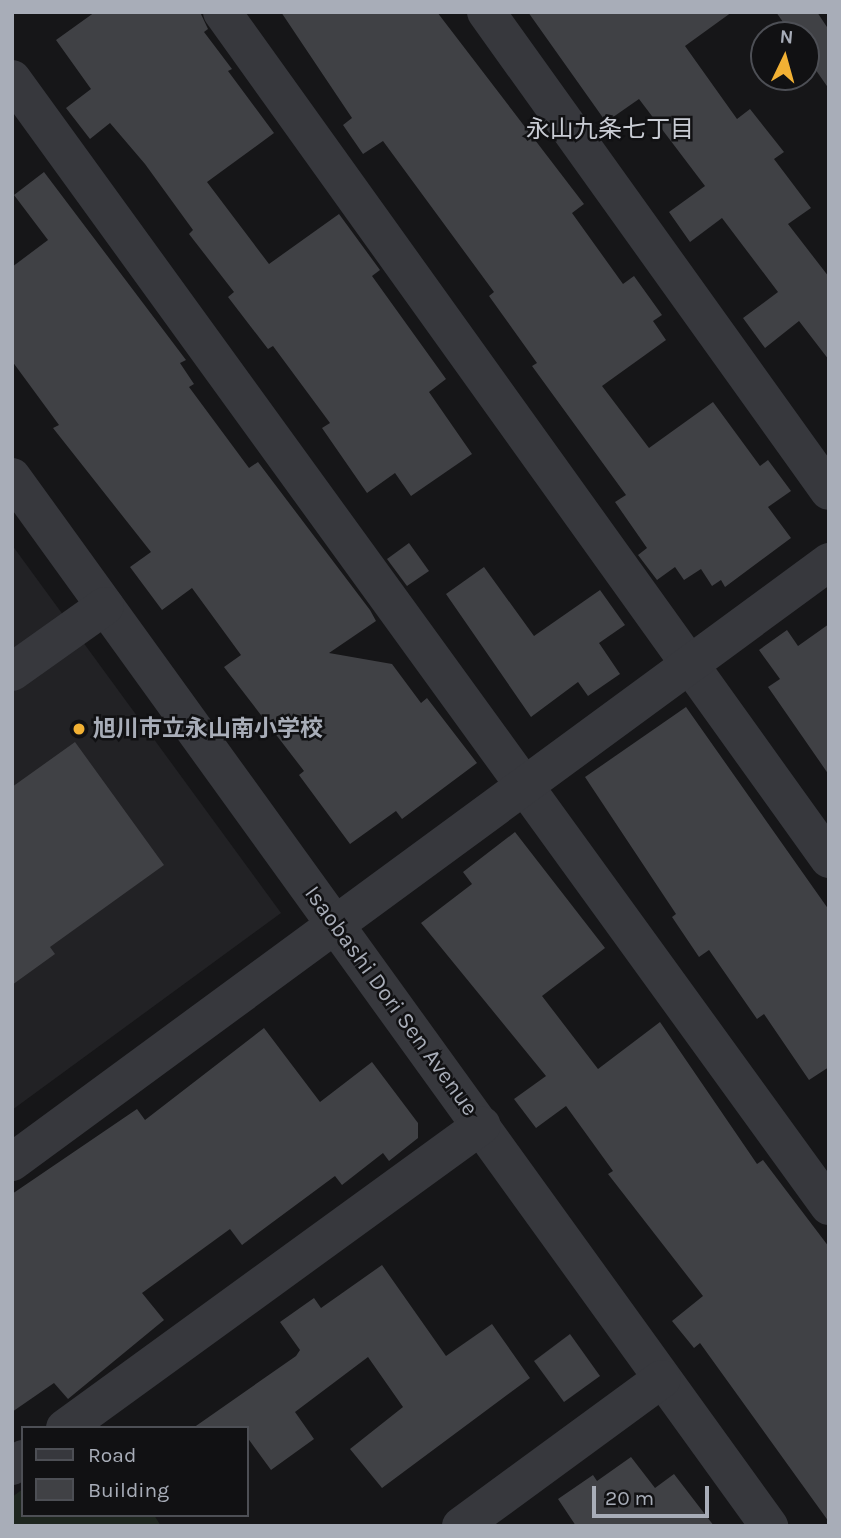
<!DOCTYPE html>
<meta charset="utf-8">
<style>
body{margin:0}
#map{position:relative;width:841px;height:1538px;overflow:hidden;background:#161618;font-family:Karla,"Noto Sans JP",sans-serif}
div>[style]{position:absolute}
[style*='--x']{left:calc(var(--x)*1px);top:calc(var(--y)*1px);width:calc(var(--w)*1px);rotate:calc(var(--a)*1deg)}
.built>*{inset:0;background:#222225}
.green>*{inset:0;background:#1e261f}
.building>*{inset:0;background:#404145}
.minor>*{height:38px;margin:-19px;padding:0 19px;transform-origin:19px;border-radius:19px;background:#37383d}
.dots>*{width:19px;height:19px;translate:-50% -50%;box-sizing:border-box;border:4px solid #111113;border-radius:50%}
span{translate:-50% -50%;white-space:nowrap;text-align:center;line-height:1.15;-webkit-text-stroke:5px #111113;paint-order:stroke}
.poi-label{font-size:23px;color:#a8adb8;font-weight:700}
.left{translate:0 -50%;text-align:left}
.street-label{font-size:23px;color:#a8adb8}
.neighbourhood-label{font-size:24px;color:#c9ccd4}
.frame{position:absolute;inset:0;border:14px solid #a8adb8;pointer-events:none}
.legend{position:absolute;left:21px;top:1426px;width:228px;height:91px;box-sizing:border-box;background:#111113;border:2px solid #4d4f55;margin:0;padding:9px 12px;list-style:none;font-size:21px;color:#a8adb8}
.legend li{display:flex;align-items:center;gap:14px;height:35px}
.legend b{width:35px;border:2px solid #4d4f55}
.north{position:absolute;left:750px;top:21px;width:70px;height:70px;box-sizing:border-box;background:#111113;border:2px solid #4d4f55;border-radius:50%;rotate:5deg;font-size:19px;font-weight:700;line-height:28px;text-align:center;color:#a8adb8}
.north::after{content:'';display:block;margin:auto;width:24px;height:32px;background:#f2b134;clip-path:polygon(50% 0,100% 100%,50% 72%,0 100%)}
.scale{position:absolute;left:592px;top:1486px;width:117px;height:32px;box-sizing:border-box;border:4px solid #a8adb8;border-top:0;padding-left:9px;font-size:21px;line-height:24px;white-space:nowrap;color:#a8adb8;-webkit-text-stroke:5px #111113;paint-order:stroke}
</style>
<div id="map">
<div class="built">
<i style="clip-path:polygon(12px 545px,281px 913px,12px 1110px)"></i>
</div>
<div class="green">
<i style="clip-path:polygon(23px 1489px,23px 1515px,154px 1515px,161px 1526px,12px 1526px,12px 1497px)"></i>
</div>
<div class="building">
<i style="clip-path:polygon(95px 12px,200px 12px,208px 29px,204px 32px,232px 69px,228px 71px,274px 133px,207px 182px,269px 264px,339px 214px,380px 270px,372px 276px,446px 379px,429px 392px,472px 454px,411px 496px,395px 473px,367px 493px,322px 428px,330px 423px,273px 346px,268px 349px,228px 297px,234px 292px,189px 234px,193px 230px,145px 164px,110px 123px,90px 139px,66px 108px,91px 89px,56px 40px)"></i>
<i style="clip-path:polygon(281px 12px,437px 12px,584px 204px,572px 213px,623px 284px,634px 276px,662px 315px,653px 321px,666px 340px,602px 386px,649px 448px,713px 402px,760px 466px,768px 460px,791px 491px,768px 507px,791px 538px,725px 587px,721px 580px,712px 586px,701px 569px,684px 580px,675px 567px,657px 580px,638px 555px,647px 548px,615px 502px,626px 495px,532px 366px,537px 363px,489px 296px,494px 292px,383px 141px,363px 154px,343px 125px,352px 118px)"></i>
<i style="clip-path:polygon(528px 12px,732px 12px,685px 46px,737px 119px,750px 109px,784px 152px,774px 159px,811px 208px,788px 224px,829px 277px,829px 360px,799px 321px,765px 348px,743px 318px,778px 292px,722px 218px,690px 242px,669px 212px,705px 186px,639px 99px,606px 122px)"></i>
<i style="clip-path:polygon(776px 12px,817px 12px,829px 30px,829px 89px,806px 56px,806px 35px,792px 35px)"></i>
<i style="clip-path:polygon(44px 172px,186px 360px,180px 363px,194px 384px,189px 387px,249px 468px,258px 462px,370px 610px,376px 621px,329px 653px,392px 664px,421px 703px,427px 698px,477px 763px,402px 819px,396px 811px,350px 844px,299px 775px,304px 771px,224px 667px,241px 655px,192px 588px,162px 610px,130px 567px,151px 552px,53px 428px,59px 425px,12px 361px,12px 267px,48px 240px,14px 195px)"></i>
<i style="clip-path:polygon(409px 543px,429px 571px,407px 586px,387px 559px)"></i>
<i style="clip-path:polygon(484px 567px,534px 636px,600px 590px,625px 625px,599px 643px,620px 674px,588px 696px,578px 682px,531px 717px,446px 594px)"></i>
<i style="clip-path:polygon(829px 624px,829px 775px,768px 687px,780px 679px,759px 650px,787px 630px,798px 646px)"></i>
<i style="clip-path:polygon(686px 707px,829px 910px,829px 1067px,809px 1080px,764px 1014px,757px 1019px,709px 950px,699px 957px,672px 917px,676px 914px,585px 777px)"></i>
<i style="clip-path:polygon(75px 742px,164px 865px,50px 947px,55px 954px,12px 985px,12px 787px)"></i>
<i style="clip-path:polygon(515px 832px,605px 948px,542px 996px,598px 1069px,660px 1022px,757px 1164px,763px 1160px,829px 1247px,829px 1522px,700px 1343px,694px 1348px,672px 1321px,703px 1296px,608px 1174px,613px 1171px,566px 1106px,536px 1128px,514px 1099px,546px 1076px,421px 923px,472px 884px,463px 872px)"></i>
<i style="clip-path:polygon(264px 1028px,320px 1102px,372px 1062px,418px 1123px,418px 1138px,389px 1161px,383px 1153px,342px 1185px,335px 1176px,242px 1245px,230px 1229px,142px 1293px,164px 1320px,68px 1399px,54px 1383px,12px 1412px,12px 1194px,137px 1109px,145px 1120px)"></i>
<i style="clip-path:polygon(382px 1265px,446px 1356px,492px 1324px,530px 1378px,382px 1488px,350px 1449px,403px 1407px,368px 1357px,295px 1412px,314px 1439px,271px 1470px,247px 1437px,247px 1428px,193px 1428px,296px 1356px,300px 1350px,280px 1322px,314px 1298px,321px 1308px)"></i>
<i style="clip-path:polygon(570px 1334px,600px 1376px,564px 1402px,534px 1361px)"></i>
<i style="clip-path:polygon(631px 1457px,655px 1488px,674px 1474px,714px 1526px,576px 1526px,558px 1499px,593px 1475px,597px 1481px)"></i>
</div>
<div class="minor">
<i style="--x:222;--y:12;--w:1042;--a:54.37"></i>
<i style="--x:486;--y:12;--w:589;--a:54.39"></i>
<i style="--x:12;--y:79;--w:1392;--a:54.06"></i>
<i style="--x:12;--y:477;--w:1294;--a:54.18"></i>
<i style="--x:12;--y:672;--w:114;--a:-35.4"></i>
<i style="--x:12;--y:1162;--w:1014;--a:-36.29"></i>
<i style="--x:65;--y:1428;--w:515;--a:-36"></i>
<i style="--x:12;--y:1466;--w:13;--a:-32"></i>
<i style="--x:461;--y:1526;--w:249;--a:-36.2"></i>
</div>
<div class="dots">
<i style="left:79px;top:729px;background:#f2b134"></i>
</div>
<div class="poi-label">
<span class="left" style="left:93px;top:729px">旭川市立永山南小学校</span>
</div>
<div class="street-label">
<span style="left:391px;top:1001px;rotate:54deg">Isaobashi Dori Sen Avenue</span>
</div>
<div class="neighbourhood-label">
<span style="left:610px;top:130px">永山九条七丁目</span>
</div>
<div class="frame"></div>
<ul class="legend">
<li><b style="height:9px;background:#37383d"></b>Road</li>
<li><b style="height:19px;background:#404145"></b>Building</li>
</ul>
<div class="north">N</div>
<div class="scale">20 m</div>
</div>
